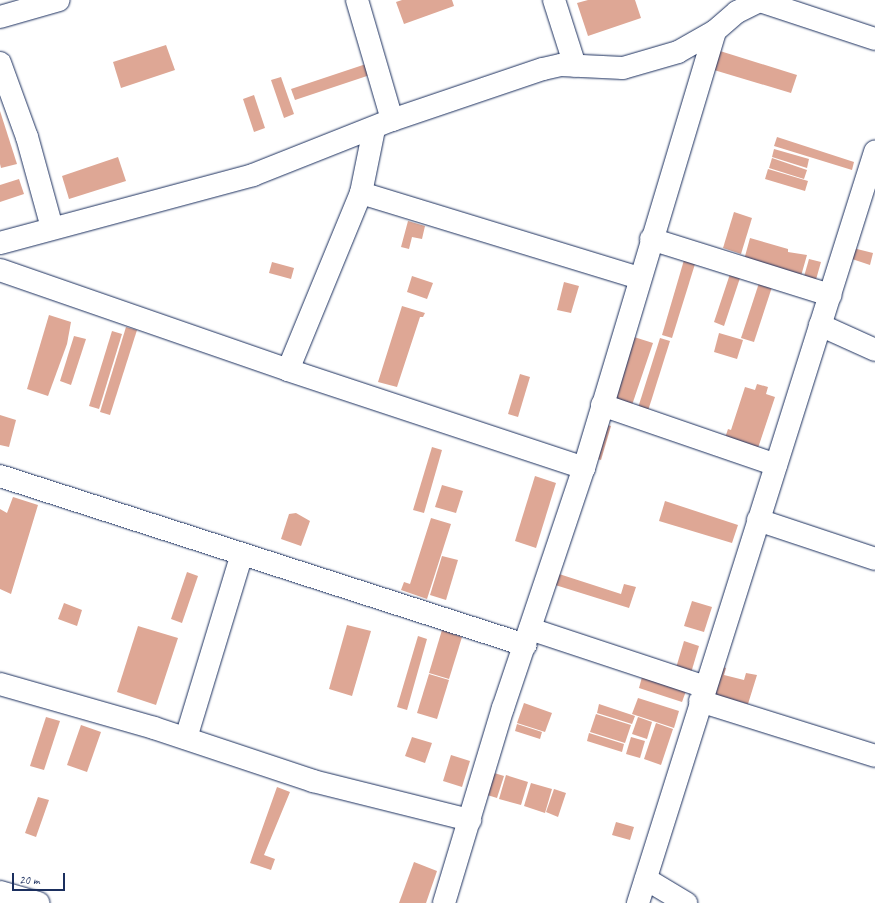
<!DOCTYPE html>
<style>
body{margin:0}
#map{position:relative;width:875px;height:903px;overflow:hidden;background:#fff;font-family:Caveat,sans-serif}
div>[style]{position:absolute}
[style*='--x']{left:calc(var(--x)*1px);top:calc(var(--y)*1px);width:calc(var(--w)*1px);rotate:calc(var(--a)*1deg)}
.building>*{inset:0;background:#dea795}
.roads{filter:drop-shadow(0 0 1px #1b2f5e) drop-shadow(0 0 1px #1b2f5e)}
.minor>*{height:22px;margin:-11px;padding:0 11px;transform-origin:11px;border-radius:11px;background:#fff}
span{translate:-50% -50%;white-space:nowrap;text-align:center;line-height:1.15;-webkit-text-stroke:3px #fff;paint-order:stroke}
.scale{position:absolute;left:12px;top:873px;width:53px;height:18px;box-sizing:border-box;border:2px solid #1b2f5e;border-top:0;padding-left:5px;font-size:12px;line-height:14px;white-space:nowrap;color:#1b2f5e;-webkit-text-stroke:3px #fff;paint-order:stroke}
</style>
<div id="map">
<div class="building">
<i style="clip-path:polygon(402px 0,452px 0,454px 6px,404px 24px,396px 2px)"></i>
<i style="clip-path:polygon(588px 0,635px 0,641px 18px,588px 36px,577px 3px)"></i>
<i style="clip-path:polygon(166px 45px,175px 70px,121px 88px,113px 62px)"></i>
<i style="clip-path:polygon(720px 51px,797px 75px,791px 93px,714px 70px)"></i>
<i style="clip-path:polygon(366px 64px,370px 75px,295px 100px,291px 89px)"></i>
<i style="clip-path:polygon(281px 77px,294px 114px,284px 118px,271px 80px)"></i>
<i style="clip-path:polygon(254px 95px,265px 128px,254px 132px,243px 99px)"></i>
<i style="clip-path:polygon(0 111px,17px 164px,1px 168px,0 164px)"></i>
<i style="clip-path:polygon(777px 137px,854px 162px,852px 170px,774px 146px)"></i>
<i style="clip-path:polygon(774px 149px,809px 159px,807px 168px,772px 157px)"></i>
<i style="clip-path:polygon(118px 157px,126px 181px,69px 199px,62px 176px)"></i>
<i style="clip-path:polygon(772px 158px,807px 170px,804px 179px,769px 168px)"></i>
<i style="clip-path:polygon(768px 169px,808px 181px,805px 191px,765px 179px)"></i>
<i style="clip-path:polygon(19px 179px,24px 194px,0 202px,0 185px)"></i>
<i style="clip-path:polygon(734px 212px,752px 218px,741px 254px,723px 248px)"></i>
<i style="clip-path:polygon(408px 221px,425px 226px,422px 239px,412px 237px,409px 249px,401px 247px)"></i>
<i style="clip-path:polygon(750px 238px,788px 249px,788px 252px,807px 255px,801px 276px,744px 260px)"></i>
<i style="clip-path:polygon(853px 248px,873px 253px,870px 265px,849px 258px)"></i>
<i style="clip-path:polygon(809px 259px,821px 262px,815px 283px,803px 280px)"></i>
<i style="clip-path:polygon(684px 260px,695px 264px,672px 338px,662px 335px)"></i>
<i style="clip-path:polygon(272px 262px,294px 268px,291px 279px,269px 273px)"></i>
<i style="clip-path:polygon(730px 274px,740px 278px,724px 326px,714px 322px)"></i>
<i style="clip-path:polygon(412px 276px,433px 283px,427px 299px,407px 292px)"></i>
<i style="clip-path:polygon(564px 282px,579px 286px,571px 313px,557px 310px)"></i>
<i style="clip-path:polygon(759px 283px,772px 287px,754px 342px,741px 338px)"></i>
<i style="clip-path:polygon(402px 306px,425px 313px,423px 317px,420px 317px,397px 387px,378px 382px)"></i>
<i style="clip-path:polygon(49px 315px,71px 322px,67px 344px,48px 396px,27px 389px)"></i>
<i style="clip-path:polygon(126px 327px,137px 330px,110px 415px,100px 412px)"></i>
<i style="clip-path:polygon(112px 331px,122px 334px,99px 409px,89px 406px)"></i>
<i style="clip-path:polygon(719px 333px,743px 340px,737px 359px,714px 352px)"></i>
<i style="clip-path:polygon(74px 336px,86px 339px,71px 385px,60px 381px)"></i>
<i style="clip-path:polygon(634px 337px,653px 343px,631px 408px,610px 402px)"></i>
<i style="clip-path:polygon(660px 338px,670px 341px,647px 414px,637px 411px)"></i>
<i style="clip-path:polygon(520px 374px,530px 377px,518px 417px,508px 414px)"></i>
<i style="clip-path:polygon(757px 384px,768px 387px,766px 394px,775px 397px,757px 451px,724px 441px,728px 429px,731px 430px,745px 387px,755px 390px)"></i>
<i style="clip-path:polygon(0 415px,16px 420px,9px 447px,0 445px)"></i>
<i style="clip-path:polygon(601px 423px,611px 426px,601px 460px,591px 457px)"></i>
<i style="clip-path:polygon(432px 447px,442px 450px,424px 513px,413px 510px)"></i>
<i style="clip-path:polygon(535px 476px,556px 483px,536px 548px,515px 541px)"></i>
<i style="clip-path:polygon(442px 485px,463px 491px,456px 513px,435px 507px)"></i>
<i style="clip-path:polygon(13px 497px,38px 505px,11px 594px,0 589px,0 509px,7px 513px)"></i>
<i style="clip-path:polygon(665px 501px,738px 525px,732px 543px,659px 521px)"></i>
<i style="clip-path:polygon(296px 513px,310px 521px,301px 546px,281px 539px,289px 514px)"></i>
<i style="clip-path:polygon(431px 518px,451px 524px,427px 599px,401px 590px,404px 582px,410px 584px)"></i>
<i style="clip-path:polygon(442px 556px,458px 560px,446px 600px,430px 595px)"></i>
<i style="clip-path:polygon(187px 572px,198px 576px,182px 623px,171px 619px)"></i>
<i style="clip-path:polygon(556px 573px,621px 594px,624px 584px,636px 587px,629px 608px,552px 584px)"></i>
<i style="clip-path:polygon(692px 601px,712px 607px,704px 632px,684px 626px)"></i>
<i style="clip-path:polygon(64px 603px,82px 610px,77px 626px,58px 619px)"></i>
<i style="clip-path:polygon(347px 625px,371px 631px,352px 696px,329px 689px)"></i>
<i style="clip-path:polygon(138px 626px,178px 638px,156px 705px,117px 692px)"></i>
<i style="clip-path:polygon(442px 630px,462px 637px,449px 679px,429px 673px)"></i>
<i style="clip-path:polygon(418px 636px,427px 639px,407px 710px,397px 707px)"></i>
<i style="clip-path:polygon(684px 641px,699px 646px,691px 673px,676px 668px)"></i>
<i style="clip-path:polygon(720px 666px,726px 668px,724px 675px,744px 680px,746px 673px,757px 675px,748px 704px,711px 694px)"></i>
<i style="clip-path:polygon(429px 674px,449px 680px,437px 719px,417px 713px)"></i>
<i style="clip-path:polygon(642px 677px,686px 691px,682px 702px,639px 688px)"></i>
<i style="clip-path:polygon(638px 698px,679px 711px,674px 728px,632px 714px)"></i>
<i style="clip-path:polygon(524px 703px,552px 713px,545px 732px,517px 723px)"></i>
<i style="clip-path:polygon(599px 704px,635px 716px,632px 724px,597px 713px)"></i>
<i style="clip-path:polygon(596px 714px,631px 725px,625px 743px,590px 732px)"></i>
<i style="clip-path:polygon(46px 717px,60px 721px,44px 770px,30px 766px)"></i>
<i style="clip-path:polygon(638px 717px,652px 722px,647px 739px,632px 734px)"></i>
<i style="clip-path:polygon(656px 723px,673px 729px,661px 765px,644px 759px)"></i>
<i style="clip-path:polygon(517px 724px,542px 732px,540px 739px,515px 731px)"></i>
<i style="clip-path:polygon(81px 725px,101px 732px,87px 772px,67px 765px)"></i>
<i style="clip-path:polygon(589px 733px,624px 744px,622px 752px,587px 741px)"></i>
<i style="clip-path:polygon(412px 737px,432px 743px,425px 763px,405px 756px)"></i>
<i style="clip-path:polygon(631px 737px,645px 741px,640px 758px,626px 754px)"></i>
<i style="clip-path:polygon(451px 755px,470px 761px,462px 787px,443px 781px)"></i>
<i style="clip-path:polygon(491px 772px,504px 776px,497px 798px,484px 794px)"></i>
<i style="clip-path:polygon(506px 775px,528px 782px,521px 805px,499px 799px)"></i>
<i style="clip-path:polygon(531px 783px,552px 789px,545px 813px,524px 806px)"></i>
<i style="clip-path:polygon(277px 787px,290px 792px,264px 855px,275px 859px,271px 870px,250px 863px)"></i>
<i style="clip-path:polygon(554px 789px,566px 793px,558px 817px,546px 812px)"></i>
<i style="clip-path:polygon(38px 797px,49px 800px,36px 837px,25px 833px)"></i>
<i style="clip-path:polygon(616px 822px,634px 827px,630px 840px,612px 835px)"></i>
<i style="clip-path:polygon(414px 862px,437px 871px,426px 903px,399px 903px)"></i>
</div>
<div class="roads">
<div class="minor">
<i style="--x:357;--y:0;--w:125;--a:73.7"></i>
<i style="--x:554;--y:0;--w:69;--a:72.3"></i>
<i style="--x:757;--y:0;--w:124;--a:18.3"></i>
<i style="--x:0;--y:17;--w:61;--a:-16.1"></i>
<i style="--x:0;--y:63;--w:79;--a:70"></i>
<i style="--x:27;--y:137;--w:94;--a:74.6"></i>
<i style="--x:361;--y:193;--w:291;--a:17"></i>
<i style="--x:651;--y:239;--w:188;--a:17.4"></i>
<i style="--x:0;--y:243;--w:262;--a:-15"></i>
<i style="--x:253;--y:175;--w:149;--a:-21.6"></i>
<i style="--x:392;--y:120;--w:159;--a:-18.7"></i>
<i style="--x:543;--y:69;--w:18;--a:-13"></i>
<i style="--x:561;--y:65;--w:62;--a:2.8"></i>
<i style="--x:623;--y:68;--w:57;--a:-16.2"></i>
<i style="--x:678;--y:52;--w:43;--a:-29.6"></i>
<i style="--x:715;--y:31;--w:29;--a:-41"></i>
<i style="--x:737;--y:12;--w:28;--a:-26"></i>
<i style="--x:0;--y:270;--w:305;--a:19.1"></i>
<i style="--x:288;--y:370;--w:191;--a:-67.6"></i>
<i style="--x:361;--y:193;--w:65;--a:-78.5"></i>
<i style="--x:820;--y:325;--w:60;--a:24.4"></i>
<i style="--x:288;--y:370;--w:312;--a:18.3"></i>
<i style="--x:602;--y:405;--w:184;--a:19"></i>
<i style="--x:0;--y:476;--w:552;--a:17.84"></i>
<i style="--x:758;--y:520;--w:123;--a:18.4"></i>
<i style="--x:530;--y:629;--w:184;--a:18.3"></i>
<i style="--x:0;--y:684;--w:160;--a:15.9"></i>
<i style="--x:154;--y:728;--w:168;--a:18.4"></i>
<i style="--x:313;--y:781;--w:162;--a:14"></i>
<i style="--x:700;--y:701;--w:183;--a:17.4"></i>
<i style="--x:186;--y:738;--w:192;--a:-73.1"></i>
<i style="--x:646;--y:879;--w:47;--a:31"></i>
<i style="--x:0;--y:892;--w:40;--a:16"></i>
<i style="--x:444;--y:903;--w:204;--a:-73.2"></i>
<i style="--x:503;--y:708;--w:253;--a:-71.4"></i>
<i style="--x:584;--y:468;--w:456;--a:-73.3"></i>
<i style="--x:638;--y:903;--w:788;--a:-72.49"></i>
</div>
</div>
<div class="scale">20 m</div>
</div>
